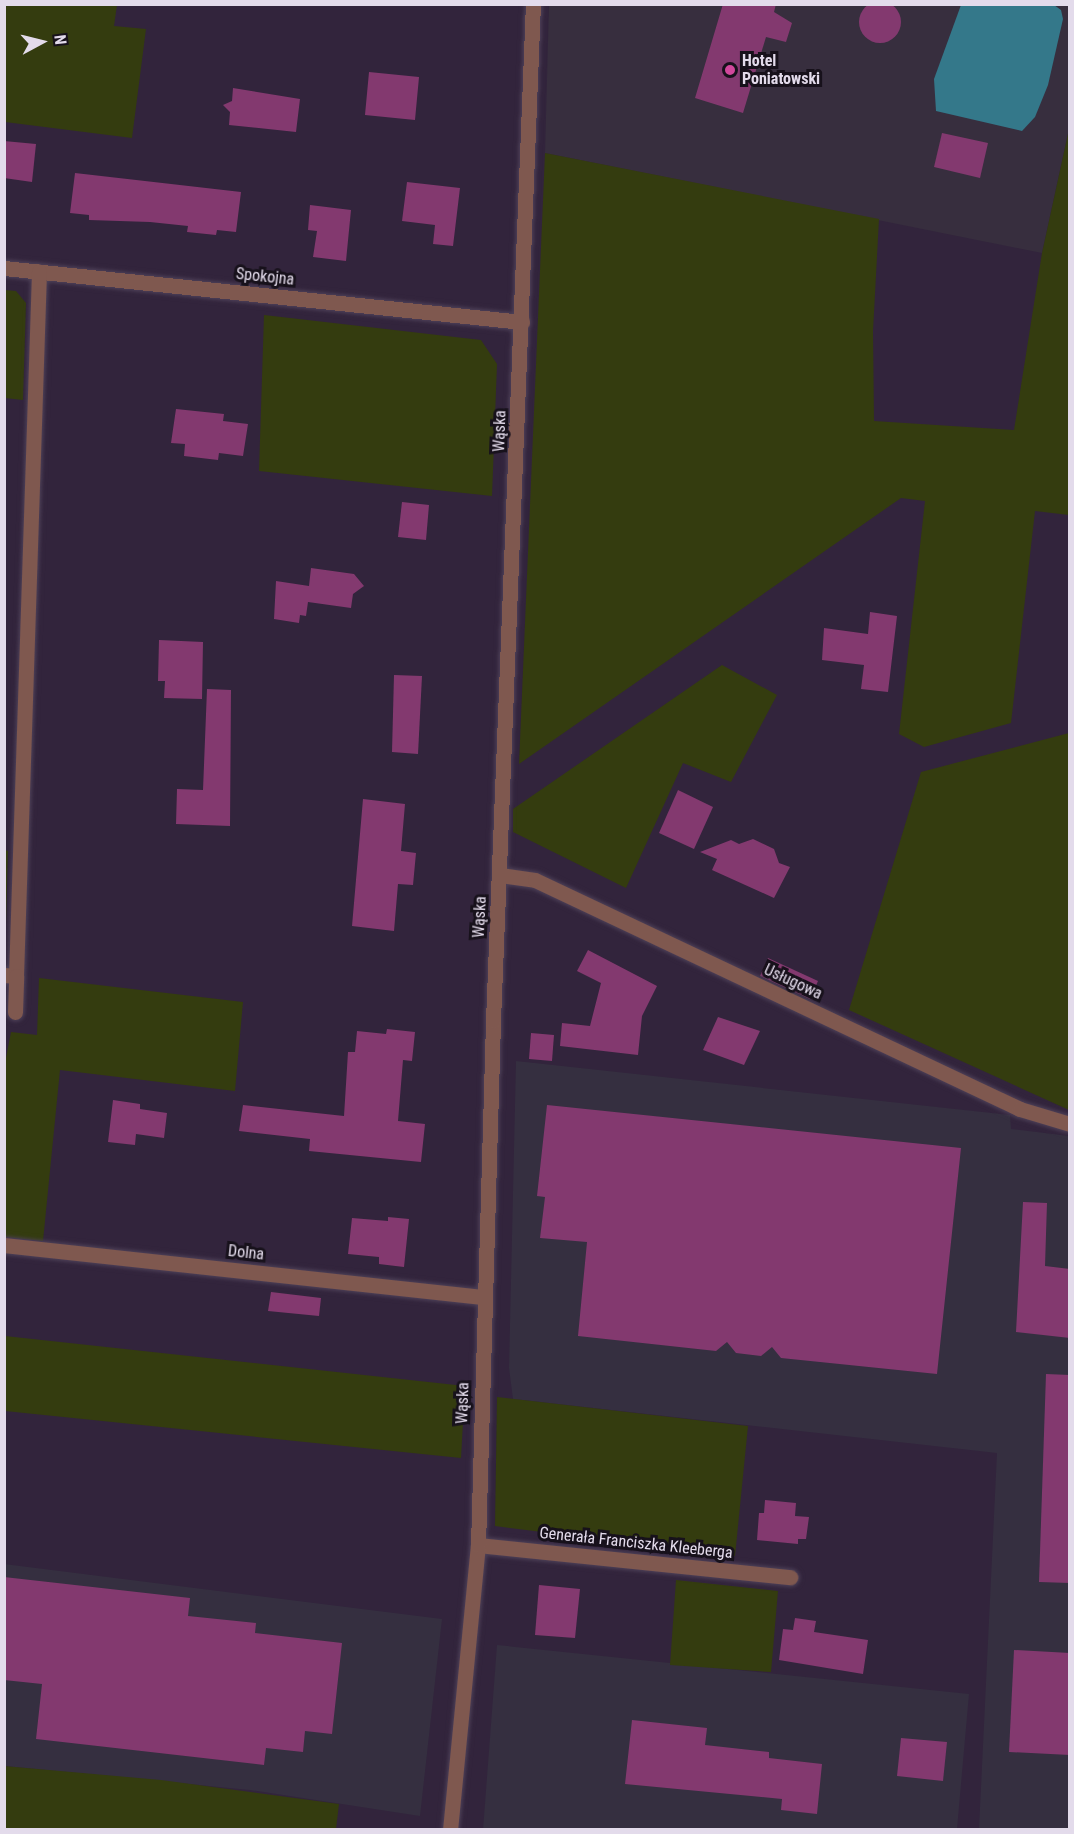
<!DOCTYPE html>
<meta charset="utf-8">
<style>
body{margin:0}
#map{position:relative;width:1074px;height:1834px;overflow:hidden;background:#32243c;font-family:"Roboto Condensed",sans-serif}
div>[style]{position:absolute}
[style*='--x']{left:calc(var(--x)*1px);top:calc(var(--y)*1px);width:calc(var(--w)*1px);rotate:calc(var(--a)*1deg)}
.commercial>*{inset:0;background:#372e3e}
.industrial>*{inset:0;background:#352f40}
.green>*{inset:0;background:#343c0f}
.water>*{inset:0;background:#34788a}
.building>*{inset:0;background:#83396f}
.round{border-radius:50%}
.roads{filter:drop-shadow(0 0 2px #4e4158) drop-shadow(0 0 2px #4e4158)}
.minor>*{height:15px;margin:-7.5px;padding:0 7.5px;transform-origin:7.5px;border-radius:7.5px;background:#7f584f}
.dots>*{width:16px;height:16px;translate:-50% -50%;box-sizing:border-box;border:3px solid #17111b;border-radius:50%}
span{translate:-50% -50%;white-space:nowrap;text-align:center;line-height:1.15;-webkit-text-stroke:6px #17111b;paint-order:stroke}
.poi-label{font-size:16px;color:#e3dbeb;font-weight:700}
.left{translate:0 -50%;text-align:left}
.street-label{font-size:16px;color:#e3dbeb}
.frame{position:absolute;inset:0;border:6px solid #e3dbeb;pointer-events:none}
.north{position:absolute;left:12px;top:12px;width:60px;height:60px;-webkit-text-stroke:4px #17111b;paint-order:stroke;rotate:83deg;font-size:16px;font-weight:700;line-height:24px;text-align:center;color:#e3dbeb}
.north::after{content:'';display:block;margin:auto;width:21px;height:27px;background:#e3dbeb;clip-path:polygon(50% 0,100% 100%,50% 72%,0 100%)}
</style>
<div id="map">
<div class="commercial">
<i style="clip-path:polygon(549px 5px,1069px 5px,1069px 129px,1042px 253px,545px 153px)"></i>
</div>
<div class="industrial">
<i style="clip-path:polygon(516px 1061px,1010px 1115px,1011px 1129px,1069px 1136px,1069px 1829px,979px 1829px,997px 1453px,513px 1399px,509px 1368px)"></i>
<i style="clip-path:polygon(4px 1564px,442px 1619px,420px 1816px,250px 1790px,5px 1766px)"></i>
<i style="clip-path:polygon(497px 1645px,969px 1694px,957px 1829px,483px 1830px)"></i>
</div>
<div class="green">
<i style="clip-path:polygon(5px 4px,117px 5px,114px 26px,146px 29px,132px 138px,5px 122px)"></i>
<i style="clip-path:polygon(1069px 129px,1069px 515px,1035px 511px,1011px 723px,924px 747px,899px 734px,925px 501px,901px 498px,519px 764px,545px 153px,879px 219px,873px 331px,874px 421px,1014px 430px,1042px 253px)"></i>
<i style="clip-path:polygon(5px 290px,16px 291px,26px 303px,23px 400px,5px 398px)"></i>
<i style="clip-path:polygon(264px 315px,481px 340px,497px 364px,492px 496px,259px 471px)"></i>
<i style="clip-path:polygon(722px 665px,777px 695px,731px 782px,683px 763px,626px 888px,513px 832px,513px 809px)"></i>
<i style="clip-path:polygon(1069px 733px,1070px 733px,1069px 1110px,849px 1010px,921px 772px)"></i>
<i style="clip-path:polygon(5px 850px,8px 851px,5px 961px,4px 961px)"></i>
<i style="clip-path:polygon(39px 978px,243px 1002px,235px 1091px,60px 1070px,43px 1241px,4px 1237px,5px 1063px,11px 1032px,37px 1035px)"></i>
<i style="clip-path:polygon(5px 1336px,465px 1386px,461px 1458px,5px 1411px)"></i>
<i style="clip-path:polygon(497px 1397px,748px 1426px,735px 1556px,495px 1526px)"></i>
<i style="clip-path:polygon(676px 1580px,778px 1591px,771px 1672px,670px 1665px)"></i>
<i style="clip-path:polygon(4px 1766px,161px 1780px,339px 1804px,336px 1829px,5px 1829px)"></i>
</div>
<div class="water">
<i style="clip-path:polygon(961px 5px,1054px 5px,1061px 10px,1063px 19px,1048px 85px,1035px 117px,1022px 131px,936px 111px,934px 79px)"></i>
</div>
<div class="building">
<i class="round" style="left:859px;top:1px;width:42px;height:42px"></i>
<i style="clip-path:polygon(723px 4px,776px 4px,774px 12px,792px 23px,786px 42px,766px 37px,743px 113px,695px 98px)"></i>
<i style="clip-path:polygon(369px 72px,419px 77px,415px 120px,365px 115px)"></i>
<i style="clip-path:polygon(233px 88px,300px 99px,296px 132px,229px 125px,230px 112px,223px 105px,232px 101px)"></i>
<i style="clip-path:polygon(942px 133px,988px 143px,980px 178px,934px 167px)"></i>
<i style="clip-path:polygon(4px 141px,36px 144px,32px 182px,4px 178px)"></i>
<i style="clip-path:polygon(75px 173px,241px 192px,236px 232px,217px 230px,216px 235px,187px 232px,188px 226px,150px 222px,89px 220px,89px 215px,70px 213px)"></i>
<i style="clip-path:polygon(407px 182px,460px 188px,453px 246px,433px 244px,435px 225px,402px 221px)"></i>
<i style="clip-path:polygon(310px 205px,351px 210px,346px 261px,313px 257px,317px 231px,308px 230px)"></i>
<i style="clip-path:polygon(176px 409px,224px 414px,223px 421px,248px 424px,243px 456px,219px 453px,218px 460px,184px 456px,185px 444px,171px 443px)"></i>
<i style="clip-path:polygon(402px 502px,429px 505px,426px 540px,398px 537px)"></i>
<i style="clip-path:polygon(311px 568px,354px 574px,364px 586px,353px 594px,351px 608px,308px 602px,306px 616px,300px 615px,299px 623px,274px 619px,276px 581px,309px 586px)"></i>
<i style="clip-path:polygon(870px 612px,897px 616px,888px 692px,861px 689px,864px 665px,822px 660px,824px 628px,868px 634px)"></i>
<i style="clip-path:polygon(159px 640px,203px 642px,202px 699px,164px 698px,165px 681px,158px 681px)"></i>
<i style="clip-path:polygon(394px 675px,422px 676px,418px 754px,392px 752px)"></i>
<i style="clip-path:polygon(207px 689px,231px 690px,230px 826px,176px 824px,177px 789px,203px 790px)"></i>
<i style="clip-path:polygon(678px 790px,713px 807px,694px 849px,659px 833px)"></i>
<i style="clip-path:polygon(363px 799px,405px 804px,401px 851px,416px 853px,413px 885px,398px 884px,394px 931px,352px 926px)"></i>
<i style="clip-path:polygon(753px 839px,774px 849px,779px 863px,790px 867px,774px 898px,712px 870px,717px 859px,700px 852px,731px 840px,739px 844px)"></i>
<i style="clip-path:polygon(588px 950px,657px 986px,642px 1016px,638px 1055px,560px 1046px,562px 1023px,590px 1026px,601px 983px,577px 971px)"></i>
<i style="clip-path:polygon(768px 958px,818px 981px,810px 999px,760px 976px)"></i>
<i style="clip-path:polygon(718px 1017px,760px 1031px,744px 1065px,703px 1050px)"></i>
<i style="clip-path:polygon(387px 1029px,415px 1032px,412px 1061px,403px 1060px,398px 1121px,425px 1124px,421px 1162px,309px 1151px,310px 1139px,239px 1131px,243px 1105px,344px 1116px,348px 1052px,355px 1052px,357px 1031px,386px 1034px)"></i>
<i style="clip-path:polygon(531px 1033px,554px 1035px,552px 1061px,529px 1059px)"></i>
<i style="clip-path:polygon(113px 1100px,140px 1104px,140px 1109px,167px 1113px,164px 1138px,136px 1134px,135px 1145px,108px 1142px)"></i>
<i style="clip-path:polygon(547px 1105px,961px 1148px,937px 1374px,781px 1358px,772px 1347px,761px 1356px,736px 1353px,727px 1342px,716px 1351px,578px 1336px,587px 1242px,540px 1238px,545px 1197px,537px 1196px)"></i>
<i style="clip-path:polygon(1023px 1202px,1047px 1203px,1045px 1266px,1070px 1269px,1070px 1338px,1016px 1332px)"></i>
<i style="clip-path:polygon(388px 1217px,409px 1219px,404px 1267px,379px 1264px,379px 1257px,348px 1254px,352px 1218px,388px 1221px)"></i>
<i style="clip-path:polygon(271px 1292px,321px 1298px,319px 1316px,268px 1311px)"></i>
<i style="clip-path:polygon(1046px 1374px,1070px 1375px,1070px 1583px,1039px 1582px)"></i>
<i style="clip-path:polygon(765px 1500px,796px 1503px,795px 1516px,809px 1517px,806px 1539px,798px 1539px,798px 1544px,757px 1540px,759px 1513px,764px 1513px)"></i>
<i style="clip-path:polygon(4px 1577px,190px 1598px,188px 1616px,256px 1623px,255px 1633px,342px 1643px,332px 1734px,305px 1731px,303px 1752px,266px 1748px,264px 1765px,36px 1739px,42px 1684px,4px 1680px)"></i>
<i style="clip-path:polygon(539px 1585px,580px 1589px,575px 1638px,535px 1635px)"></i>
<i style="clip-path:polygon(795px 1618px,816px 1621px,814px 1632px,868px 1640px,863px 1674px,779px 1660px,783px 1629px,793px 1630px)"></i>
<i style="clip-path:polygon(1014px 1650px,1070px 1653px,1070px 1755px,1009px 1752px)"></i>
<i style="clip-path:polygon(632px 1720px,707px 1728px,705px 1745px,769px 1752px,769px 1758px,822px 1764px,817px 1814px,781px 1810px,782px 1799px,625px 1784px)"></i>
<i style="clip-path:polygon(901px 1738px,947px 1742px,943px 1781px,897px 1776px)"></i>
</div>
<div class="roads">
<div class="minor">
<i style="--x:4;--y:268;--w:521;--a:5.95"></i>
<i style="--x:500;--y:875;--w:35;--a:8"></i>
<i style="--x:535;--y:880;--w:536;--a:25.28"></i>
<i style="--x:1020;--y:1109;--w:52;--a:16.7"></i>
<i style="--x:4;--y:975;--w:12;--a:5"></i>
<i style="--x:16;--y:976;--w:705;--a:-88.13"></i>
<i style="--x:15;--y:1012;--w:36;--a:-88"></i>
<i style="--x:4;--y:1245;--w:483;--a:6.2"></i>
<i style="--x:478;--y:1545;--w:314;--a:5.9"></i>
<i style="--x:450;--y:1830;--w:286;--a:-84.4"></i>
<i style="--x:478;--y:1545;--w:524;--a:-88.36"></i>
<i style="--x:493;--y:1021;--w:1018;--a:-87.75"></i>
</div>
</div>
<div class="dots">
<i style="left:730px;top:70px;background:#d1479c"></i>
</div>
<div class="poi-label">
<span class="left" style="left:742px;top:70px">Hotel<br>Poniatowski</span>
</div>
<div class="street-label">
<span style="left:265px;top:277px;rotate:6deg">Spokojna</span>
<span style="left:500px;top:431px;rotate:-88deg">Wąska</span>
<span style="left:480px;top:917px;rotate:-87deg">Wąska</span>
<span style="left:793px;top:982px;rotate:25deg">Usługowa</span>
<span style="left:246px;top:1253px;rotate:6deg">Dolna</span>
<span style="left:463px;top:1403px;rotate:-88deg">Wąska</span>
<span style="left:636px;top:1543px;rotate:6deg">Generała Franciszka Kleeberga</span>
</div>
<div class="frame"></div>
<div class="north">N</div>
</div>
